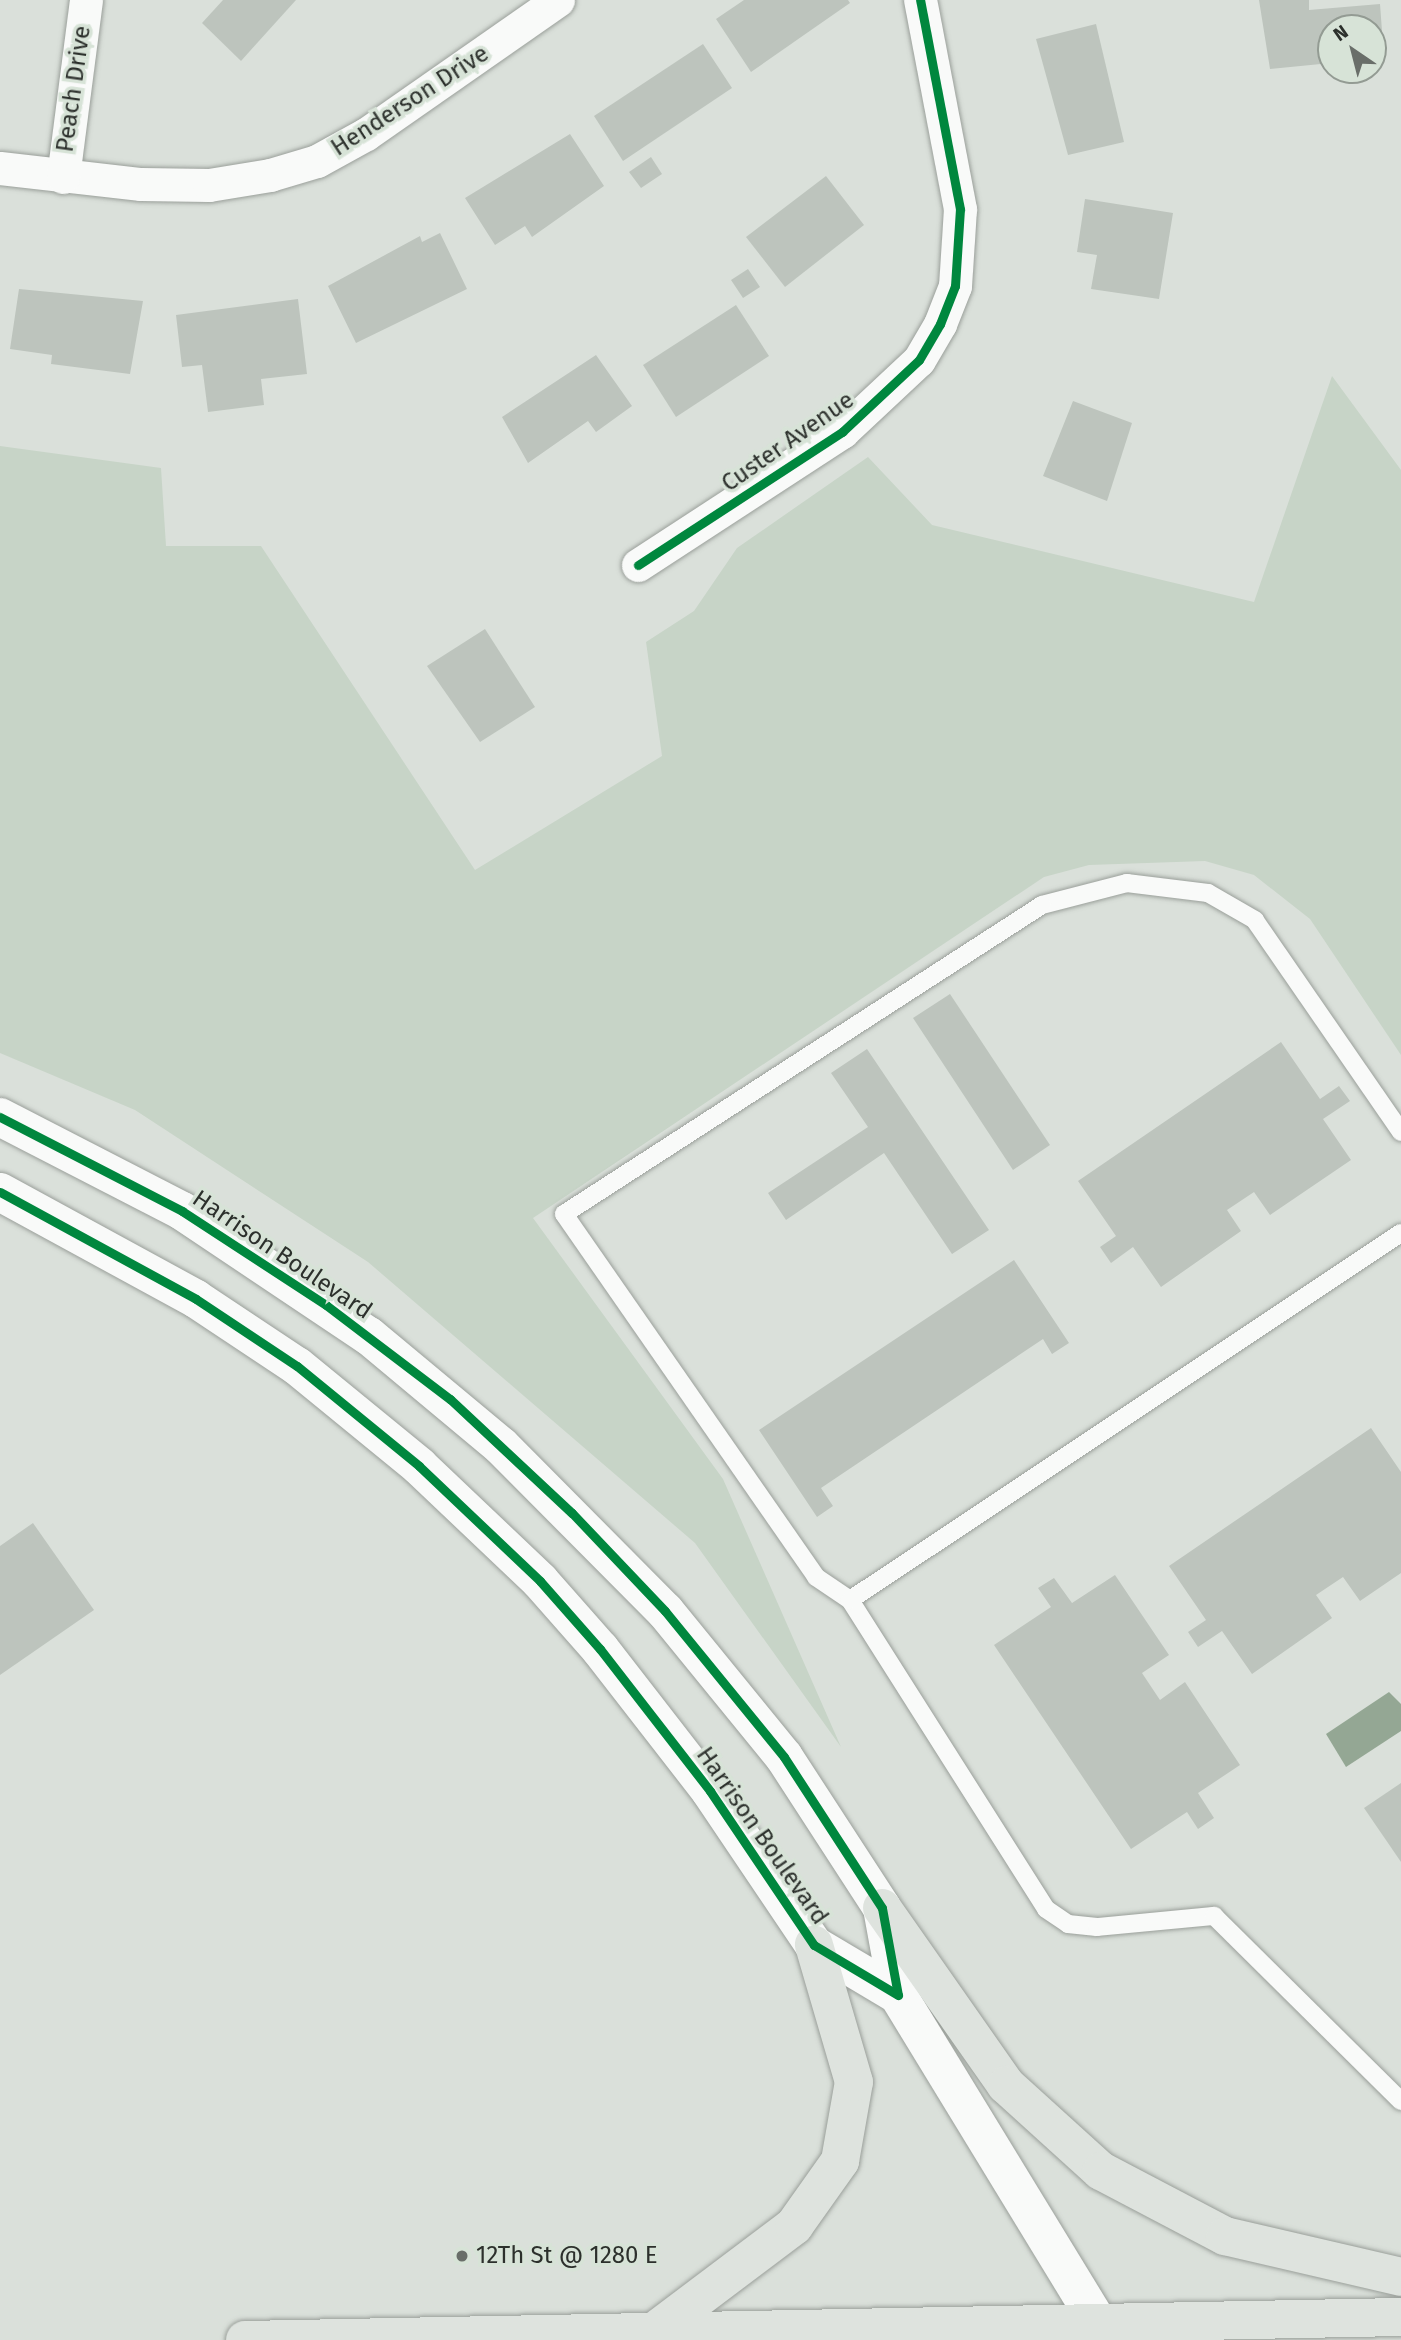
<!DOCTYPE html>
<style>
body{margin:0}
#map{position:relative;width:1401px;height:2340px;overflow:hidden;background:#dae0da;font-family:"Fira Sans",sans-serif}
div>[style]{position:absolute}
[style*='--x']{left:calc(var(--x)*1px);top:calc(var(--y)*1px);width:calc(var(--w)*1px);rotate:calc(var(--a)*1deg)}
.green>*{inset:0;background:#c7d4c7}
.water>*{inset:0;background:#94a794}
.building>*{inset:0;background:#bdc4bd}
.roads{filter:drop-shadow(0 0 2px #9a9f9a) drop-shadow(0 0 2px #9a9f9a)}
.service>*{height:18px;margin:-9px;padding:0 9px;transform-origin:9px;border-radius:9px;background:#f9faf9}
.minor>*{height:33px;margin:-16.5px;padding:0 16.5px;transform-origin:16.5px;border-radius:16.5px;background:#f9faf9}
.secondary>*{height:38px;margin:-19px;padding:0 19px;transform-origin:19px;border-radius:19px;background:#f9faf9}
.primary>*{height:38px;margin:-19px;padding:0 19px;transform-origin:19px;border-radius:19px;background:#dee3de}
.cycleway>*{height:9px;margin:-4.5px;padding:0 4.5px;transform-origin:4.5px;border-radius:4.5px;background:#00873e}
.dots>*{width:19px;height:19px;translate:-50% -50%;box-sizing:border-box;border:4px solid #d7e3d7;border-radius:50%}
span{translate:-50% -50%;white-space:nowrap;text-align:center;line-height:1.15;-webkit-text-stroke:7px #d7e3d7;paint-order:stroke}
.street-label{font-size:24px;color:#2c302c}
.poi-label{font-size:24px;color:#2c302c}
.left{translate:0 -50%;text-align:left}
.north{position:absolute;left:1317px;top:14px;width:70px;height:70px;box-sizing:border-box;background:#d7e3d7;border:2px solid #939b93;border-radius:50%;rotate:325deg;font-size:19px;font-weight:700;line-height:28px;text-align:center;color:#2c302c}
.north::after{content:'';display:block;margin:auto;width:24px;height:32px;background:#696e69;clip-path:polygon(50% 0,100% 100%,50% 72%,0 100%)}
</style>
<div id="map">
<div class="green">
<i style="clip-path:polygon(1332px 376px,1401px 470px,1401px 1055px,1310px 919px,1254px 875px,1205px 861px,1089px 865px,1044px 877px,533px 1218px,723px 1479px,841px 1747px,695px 1543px,368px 1262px,135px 1110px,0 1053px,0 446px,161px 468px,166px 546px,261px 546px,475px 870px,662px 756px,646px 642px,694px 611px,737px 548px,868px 457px,932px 525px,1254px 602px)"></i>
</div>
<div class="water">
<i style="clip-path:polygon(1389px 1692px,1401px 1704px,1401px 1731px,1346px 1767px,1326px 1734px)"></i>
</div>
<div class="building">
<i style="clip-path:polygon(223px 0,296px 0,241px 61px,202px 23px)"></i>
<i style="clip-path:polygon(744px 0,848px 0,850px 3px,751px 72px,716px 19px)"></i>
<i style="clip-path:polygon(1259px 0,1309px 0,1309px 10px,1380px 4px,1384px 58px,1373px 59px,1373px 28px,1331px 28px,1331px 63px,1270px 69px)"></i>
<i style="clip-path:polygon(1096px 24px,1124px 142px,1068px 155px,1036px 39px)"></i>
<i style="clip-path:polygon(703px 44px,732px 88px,623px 161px,594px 116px)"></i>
<i style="clip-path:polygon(570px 134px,604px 186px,532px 237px,525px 226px,495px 245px,465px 198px)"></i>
<i style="clip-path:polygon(651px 157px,662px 174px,641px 188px,629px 172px)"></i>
<i style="clip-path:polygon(826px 176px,864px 225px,785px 287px,746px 237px)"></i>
<i style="clip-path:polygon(1085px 199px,1173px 213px,1159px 299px,1091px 289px,1097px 255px,1077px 252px)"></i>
<i style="clip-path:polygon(440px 233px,467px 289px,356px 343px,328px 286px,420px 236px,422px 242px)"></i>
<i style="clip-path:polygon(748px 269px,760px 287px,743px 298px,731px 280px)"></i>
<i style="clip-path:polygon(19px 289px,143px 301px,130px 374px,51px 364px,52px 355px,10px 349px)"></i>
<i style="clip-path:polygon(298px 299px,307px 374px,261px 379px,264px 405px,208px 412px,202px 365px,182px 367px,176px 315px)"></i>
<i style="clip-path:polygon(736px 305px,769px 356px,676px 417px,643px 365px)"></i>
<i style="clip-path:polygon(596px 355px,632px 406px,596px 432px,588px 421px,528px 463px,502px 417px)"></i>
<i style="clip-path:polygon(1073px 401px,1132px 423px,1107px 501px,1043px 476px)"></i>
<i style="clip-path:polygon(485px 629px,535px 707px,480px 742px,427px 666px)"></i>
<i style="clip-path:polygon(950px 994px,1050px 1145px,1013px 1170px,913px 1018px)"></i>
<i style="clip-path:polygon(1281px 1042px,1320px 1099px,1339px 1086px,1350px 1101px,1323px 1119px,1351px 1160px,1270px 1215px,1254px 1192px,1227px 1210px,1241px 1231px,1161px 1287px,1133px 1247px,1111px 1263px,1100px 1247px,1116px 1236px,1078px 1181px)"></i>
<i style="clip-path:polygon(867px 1049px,989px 1230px,952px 1254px,884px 1153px,786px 1220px,768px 1193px,868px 1127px,831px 1073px)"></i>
<i style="clip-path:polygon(1014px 1260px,1069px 1343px,1052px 1354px,1043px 1339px,821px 1488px,833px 1506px,817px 1517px,759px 1430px)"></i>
<i style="clip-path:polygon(1371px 1428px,1401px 1472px,1401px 1573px,1360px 1601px,1343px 1577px,1316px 1595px,1332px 1618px,1252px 1674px,1222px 1631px,1198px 1647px,1188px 1632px,1206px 1620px,1169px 1566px)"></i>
<i style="clip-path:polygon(33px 1523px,94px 1610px,0 1675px,0 1546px)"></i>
<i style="clip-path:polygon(1115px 1575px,1169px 1655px,1142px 1673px,1160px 1700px,1185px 1682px,1240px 1765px,1198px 1793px,1214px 1818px,1198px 1829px,1187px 1812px,1131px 1849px,994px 1645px,1051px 1607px,1038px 1588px,1054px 1578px,1072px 1603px)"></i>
<i style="clip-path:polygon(1401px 1783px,1401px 1862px,1364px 1808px)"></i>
</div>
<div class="roads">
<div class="service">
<i style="--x:1401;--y:1132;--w:257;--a:-124.6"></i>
<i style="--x:1255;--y:920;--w:54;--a:-150.1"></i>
<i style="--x:1208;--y:893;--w:82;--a:-173"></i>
<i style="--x:1127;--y:883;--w:88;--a:165.5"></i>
<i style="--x:1042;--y:905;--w:569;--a:147.12"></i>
<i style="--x:564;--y:1214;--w:442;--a:55.2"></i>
<i style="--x:816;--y:1577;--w:41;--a:34.1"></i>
<i style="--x:850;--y:1600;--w:366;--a:57.6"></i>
<i style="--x:1046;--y:1909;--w:27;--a:34"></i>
<i style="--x:1068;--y:1924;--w:29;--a:6"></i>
<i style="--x:1097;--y:1927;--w:118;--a:-5.4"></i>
<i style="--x:1214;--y:1916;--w:263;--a:44.7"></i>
<i style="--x:850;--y:1600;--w:662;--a:-33.67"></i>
</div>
<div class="minor">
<i style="--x:0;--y:168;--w:142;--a:6.5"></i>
<i style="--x:141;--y:184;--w:68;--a:0.8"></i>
<i style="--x:209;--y:185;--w:62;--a:-9.3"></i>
<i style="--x:270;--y:175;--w:49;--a:-16.6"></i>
<i style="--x:317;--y:161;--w:56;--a:-28.9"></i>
<i style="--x:366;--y:134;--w:234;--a:-34.9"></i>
<i style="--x:63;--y:177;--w:178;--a:-82.6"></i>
<i style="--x:638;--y:565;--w:244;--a:-33.1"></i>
<i style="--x:842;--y:432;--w:105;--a:-43.1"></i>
<i style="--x:919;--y:360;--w:42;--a:-59.7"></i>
<i style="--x:940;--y:324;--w:41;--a:-68.5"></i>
<i style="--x:955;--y:286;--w:77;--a:-86.3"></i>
<i style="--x:960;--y:209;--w:213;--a:-100.8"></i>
</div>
<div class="secondary">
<i style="--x:0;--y:1117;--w:205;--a:27.3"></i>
<i style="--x:182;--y:1211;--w:225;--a:33.8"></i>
<i style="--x:369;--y:1336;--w:172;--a:39.8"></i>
<i style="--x:501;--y:1446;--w:233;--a:45.2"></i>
<i style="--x:665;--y:1611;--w:188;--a:50.8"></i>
<i style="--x:784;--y:1757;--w:180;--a:57"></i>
<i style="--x:882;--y:1908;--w:88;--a:79.6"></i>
<i style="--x:898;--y:1995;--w:382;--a:58.6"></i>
<i style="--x:0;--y:1192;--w:223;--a:28.6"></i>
<i style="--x:196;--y:1299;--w:121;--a:33.6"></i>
<i style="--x:297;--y:1366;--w:158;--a:39.3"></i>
<i style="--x:419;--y:1466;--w:167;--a:43.5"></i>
<i style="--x:540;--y:1581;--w:91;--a:48.6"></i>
<i style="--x:600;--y:1649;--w:180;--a:52.2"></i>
<i style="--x:710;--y:1791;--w:186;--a:56"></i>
<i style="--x:814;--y:1945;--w:98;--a:30.8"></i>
</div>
<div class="primary">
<i style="--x:882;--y:1908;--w:216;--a:55"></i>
<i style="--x:1006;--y:2085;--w:128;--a:42.2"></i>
<i style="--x:1101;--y:2171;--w:140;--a:27.7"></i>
<i style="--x:1225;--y:2236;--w:181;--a:13.1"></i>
<i style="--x:660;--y:2327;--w:168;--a:-37"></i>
<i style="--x:794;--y:2226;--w:80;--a:-54.7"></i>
<i style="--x:840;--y:2161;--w:80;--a:-80"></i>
<i style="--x:854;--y:2082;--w:143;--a:-106.3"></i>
<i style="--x:245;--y:2340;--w:1156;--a:-1.14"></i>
</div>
</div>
<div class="cycleway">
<i style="--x:638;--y:565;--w:244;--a:-33.1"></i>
<i style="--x:842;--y:432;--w:105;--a:-43.1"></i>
<i style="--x:919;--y:360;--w:42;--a:-59.7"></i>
<i style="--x:940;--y:324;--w:41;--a:-68.5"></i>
<i style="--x:955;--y:286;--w:77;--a:-86.3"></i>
<i style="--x:960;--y:209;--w:213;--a:-100.8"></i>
<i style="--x:0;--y:1117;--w:205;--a:27.3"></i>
<i style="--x:182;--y:1211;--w:172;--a:33.1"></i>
<i style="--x:326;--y:1305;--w:156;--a:37.2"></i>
<i style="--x:450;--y:1399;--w:167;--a:43.1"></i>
<i style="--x:572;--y:1513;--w:135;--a:46.5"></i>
<i style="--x:665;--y:1611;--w:188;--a:50.8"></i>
<i style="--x:784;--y:1757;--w:180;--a:57"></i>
<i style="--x:882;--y:1908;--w:88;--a:79.6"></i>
<i style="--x:0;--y:1192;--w:223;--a:28.6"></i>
<i style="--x:196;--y:1299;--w:121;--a:33.6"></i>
<i style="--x:297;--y:1366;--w:158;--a:39.3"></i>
<i style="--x:419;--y:1466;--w:167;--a:43.5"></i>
<i style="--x:540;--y:1581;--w:91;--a:48.6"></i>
<i style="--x:600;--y:1649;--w:180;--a:52.2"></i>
<i style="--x:710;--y:1791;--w:186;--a:56"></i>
<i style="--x:814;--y:1945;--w:98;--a:30.8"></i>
</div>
<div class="dots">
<i style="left:462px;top:2256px;background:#696e69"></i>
</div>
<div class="street-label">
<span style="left:74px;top:89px;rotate:-82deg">Peach Drive</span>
<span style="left:410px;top:101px;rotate:-33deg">Henderson Drive</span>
<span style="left:788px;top:442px;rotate:-35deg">Custer Avenue</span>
<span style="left:282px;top:1255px;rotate:34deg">Harrison Boulevard</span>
<span style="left:762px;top:1836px;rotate:55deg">Harrison Boulevard</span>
</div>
<div class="poi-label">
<span class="left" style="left:476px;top:2256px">12Th St @ 1280 E</span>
</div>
<div class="north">N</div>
</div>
